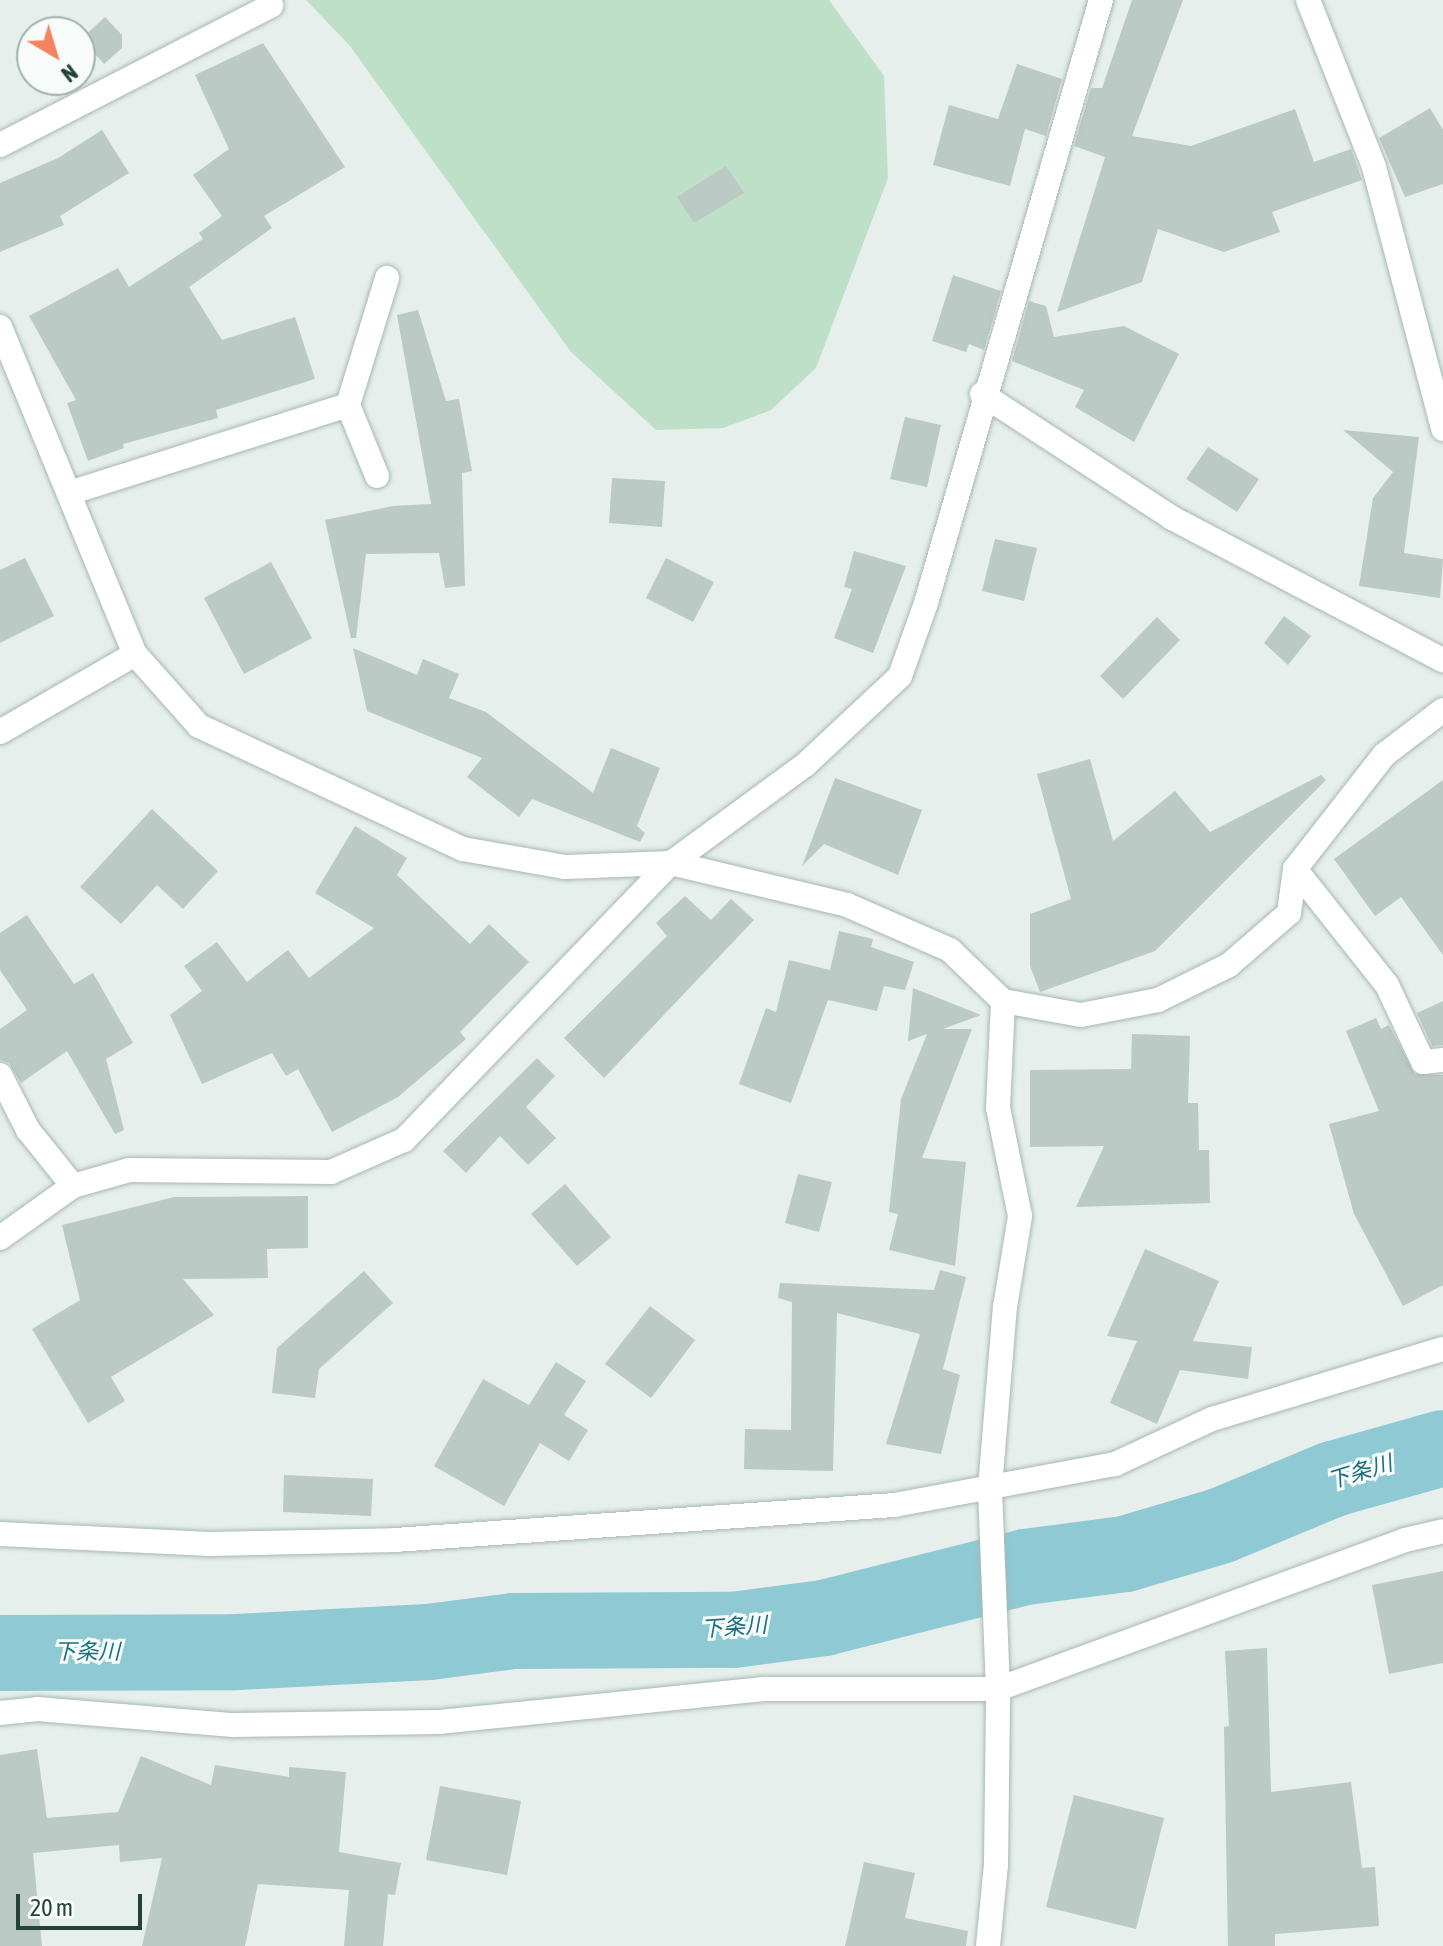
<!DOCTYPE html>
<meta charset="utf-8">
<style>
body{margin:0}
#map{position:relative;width:1443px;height:1946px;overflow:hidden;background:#e6efeb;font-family:"Asap Condensed","Noto Sans JP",sans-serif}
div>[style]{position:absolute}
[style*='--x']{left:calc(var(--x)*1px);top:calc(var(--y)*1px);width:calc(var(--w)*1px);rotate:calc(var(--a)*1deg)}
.green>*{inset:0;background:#bfe0c8}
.river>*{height:76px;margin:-38px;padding:0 38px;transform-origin:38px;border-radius:38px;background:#8ec9d4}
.building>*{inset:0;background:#bbcac4}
.roads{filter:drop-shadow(0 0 2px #a8b8b2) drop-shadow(0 0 2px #a8b8b2)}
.minor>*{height:24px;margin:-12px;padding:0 12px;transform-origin:12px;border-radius:12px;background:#fff}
span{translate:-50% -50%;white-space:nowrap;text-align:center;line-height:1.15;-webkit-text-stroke:6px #f7fbf9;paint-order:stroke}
.water-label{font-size:22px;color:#1c6f80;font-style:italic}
.north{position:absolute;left:16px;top:16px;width:80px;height:80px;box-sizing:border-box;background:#f7fbf9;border:2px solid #a3b1ad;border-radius:50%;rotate:142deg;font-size:22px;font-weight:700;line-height:32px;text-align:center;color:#24423a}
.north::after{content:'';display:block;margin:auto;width:28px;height:36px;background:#f4845f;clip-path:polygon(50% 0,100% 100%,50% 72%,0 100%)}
.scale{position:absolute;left:16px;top:1894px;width:126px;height:36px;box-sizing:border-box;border:4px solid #24423a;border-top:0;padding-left:10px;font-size:24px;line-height:28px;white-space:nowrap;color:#24423a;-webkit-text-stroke:6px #f7fbf9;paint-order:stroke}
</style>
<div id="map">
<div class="green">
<i style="clip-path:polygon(306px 0,829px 0,884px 76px,888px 178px,816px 368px,771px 410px,723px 428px,656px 430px,571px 352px,350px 46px)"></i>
</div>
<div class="river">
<i style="--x:0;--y:1653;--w:237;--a:-0.2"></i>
<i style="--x:237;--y:1652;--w:192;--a:-3"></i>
<i style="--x:429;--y:1642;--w:86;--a:-7.4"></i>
<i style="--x:514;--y:1631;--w:219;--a:-0.3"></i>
<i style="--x:733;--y:1630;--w:92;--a:-7.5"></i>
<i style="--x:824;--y:1618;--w:207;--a:-14.2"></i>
<i style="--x:1025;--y:1567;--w:101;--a:-7.4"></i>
<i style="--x:1125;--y:1554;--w:99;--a:-16.4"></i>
<i style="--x:1220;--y:1526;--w:122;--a:-22.6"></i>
<i style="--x:1333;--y:1479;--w:114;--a:-15.7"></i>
</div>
<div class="building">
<i style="clip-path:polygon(1132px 0,1183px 0,1132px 136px,1191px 146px,1295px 109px,1314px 162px,1351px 149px,1362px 180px,1272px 212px,1280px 232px,1224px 252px,1158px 229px,1142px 282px,1057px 312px,1105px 157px,1074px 146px,1091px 88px,1102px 88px)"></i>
<i style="clip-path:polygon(105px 17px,122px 35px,122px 48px,104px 64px,81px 39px)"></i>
<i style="clip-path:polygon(263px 43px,345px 167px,264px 216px,272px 228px,189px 287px,222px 340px,295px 317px,315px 379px,216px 410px,218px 418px,123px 444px,124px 448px,88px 461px,67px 403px,76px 400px,29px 316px,118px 268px,129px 287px,203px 239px,199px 233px,222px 216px,193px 175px,229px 149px,195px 75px)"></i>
<i style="clip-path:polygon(1017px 64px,1062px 79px,1046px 136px,1025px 129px,1010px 186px,933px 165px,949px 105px,998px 119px)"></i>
<i style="clip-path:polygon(1430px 108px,1443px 130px,1443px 184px,1405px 197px,1379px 138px)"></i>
<i style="clip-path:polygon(102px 130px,129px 173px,60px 216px,64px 225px,0 252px,0 183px,58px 158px)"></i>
<i style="clip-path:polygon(726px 166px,744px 193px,694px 223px,677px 197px)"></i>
<i style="clip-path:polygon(953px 275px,1001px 291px,984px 350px,969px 344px,966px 352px,932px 341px)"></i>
<i style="clip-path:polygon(1029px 301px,1046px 306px,1054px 337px,1124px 326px,1179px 354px,1134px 442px,1075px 407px,1084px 390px,1012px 361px)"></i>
<i style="clip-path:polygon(418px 310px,446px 401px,459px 399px,472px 471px,462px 473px,465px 586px,445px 588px,439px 553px,366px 554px,356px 638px,351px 638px,325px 520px,393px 506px,431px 504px,397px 315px)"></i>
<i style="clip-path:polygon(905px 417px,941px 425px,927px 487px,890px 479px)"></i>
<i style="clip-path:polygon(1343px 430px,1419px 437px,1404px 553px,1443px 559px,1440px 598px,1359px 586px,1373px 498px,1393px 472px)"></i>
<i style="clip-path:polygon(1208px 447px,1259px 479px,1237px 512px,1186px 479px)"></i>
<i style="clip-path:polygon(612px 478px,665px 481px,662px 527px,609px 523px)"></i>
<i style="clip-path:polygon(995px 539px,1037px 548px,1024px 601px,982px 591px)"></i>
<i style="clip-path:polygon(854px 551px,906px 566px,873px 653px,834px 638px,852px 589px,844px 587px)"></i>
<i style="clip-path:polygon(25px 558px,54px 616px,0 643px,0 570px)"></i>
<i style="clip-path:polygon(666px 558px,714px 582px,693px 622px,646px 598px)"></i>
<i style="clip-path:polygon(271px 562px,312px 638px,244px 674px,204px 598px)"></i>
<i style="clip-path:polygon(1284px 616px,1311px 636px,1288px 665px,1264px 643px)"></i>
<i style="clip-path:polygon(1157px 617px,1180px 640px,1123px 699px,1100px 676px)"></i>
<i style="clip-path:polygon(353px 648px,417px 675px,423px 659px,459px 674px,449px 698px,486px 712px,593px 793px,611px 748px,660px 768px,637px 826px,645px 833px,640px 842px,532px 799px,519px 817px,467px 777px,482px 758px,367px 711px)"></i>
<i style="clip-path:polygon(1090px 759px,1113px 841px,1175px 791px,1210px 832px,1321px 775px,1326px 780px,1155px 951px,1040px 992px,1030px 966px,1030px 914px,1071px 899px,1037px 774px)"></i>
<i style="clip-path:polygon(835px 778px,922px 810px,898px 875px,824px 844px,802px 866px)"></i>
<i style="clip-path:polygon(1443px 780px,1443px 955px,1401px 897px,1375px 916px,1334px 859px)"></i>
<i style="clip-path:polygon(152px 809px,218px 871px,183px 909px,157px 885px,121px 924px,80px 887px)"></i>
<i style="clip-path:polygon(355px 826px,407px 858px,397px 875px,470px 944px,489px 924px,529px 962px,460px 1032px,466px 1039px,398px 1097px,332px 1132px,298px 1069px,286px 1076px,272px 1053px,202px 1084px,170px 1015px,202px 991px,184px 966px,217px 942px,247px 982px,288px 950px,309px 978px,374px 928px,315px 893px)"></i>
<i style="clip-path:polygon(685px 896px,711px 920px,731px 899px,754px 920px,604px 1078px,564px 1038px,667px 936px,656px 923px)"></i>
<i style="clip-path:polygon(27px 915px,74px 984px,93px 973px,133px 1043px,106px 1059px,124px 1130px,115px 1134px,67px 1051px,21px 1083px,9px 1063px,0 1060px,0 1029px,27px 1010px,0 970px,0 933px)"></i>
<i style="clip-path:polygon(839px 931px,873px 939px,871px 947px,914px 962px,905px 990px,884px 986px,877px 1011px,828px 1000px,791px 1103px,739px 1084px,766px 1008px,776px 1012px,789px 960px,830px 970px)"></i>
<i style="clip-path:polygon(913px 988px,981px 1015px,943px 1029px,972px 1029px,922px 1158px,966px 1162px,955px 1266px,889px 1250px,898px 1214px,889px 1212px,901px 1099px,927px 1034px,908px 1041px)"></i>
<i style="clip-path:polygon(1443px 1001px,1443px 1045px,1432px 1046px,1417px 1013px)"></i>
<i style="clip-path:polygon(1376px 1018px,1381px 1029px,1389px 1025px,1415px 1074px,1443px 1075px,1443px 1285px,1403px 1306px,1354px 1214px,1329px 1124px,1379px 1111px,1346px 1031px)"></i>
<i style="clip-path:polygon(1132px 1034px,1190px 1036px,1188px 1103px,1198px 1103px,1199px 1150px,1209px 1150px,1210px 1203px,1076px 1207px,1104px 1146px,1030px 1147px,1030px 1070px,1131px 1069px)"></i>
<i style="clip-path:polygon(537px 1058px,555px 1076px,526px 1107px,556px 1138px,528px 1165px,500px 1136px,466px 1173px,443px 1151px)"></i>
<i style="clip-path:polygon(798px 1174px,832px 1182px,819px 1232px,785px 1223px)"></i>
<i style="clip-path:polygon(565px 1184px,611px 1237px,577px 1266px,531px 1214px)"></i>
<i style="clip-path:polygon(308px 1196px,308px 1248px,267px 1249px,268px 1278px,183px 1279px,214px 1315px,111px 1377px,125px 1401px,88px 1423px,32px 1329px,80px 1300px,62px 1225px,174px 1197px)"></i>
<i style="clip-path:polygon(1145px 1249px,1219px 1281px,1193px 1341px,1252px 1347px,1248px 1379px,1180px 1370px,1157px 1424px,1110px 1403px,1137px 1341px,1107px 1336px)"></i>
<i style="clip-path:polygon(940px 1270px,966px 1277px,943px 1369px,960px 1375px,941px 1454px,886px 1444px,920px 1334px,837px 1313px,833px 1471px,744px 1469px,745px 1429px,791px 1430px,792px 1302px,778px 1298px,780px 1283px,934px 1290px)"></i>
<i style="clip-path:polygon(364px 1271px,393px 1303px,319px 1369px,315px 1398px,272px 1393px,277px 1348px)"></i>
<i style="clip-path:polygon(650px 1306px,695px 1340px,651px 1398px,605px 1364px)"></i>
<i style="clip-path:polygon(556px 1362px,586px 1381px,564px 1415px,588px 1430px,569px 1461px,540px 1443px,504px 1506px,434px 1466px,483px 1379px,529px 1405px)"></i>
<i style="clip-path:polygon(284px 1475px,373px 1479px,371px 1516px,283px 1512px)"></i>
<i style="clip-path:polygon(1443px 1571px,1443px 1663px,1389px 1674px,1372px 1585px)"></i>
<i style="clip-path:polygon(1267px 1648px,1271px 1792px,1351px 1782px,1362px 1868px,1375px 1867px,1379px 1926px,1275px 1934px,1275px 1946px,1228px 1946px,1224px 1727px,1229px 1726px,1225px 1651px)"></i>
<i style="clip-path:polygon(37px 1749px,47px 1818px,118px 1812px,141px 1756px,211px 1785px,215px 1765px,289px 1777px,289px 1767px,346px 1772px,339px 1852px,401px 1863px,395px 1895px,388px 1894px,383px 1946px,344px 1946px,349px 1890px,258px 1884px,245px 1946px,142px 1946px,162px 1858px,120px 1862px,119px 1845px,33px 1853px,42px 1946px,0 1946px,0 1755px)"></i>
<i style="clip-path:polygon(440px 1786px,521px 1801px,507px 1875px,426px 1860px)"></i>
<i style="clip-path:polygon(1074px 1795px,1164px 1818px,1136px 1929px,1046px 1907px)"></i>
<i style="clip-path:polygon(864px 1862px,915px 1873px,905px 1918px,968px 1931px,966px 1946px,845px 1946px)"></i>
</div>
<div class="roads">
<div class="minor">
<i style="--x:1308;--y:0;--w:180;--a:68.4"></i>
<i style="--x:1374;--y:167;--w:271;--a:75.2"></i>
<i style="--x:0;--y:145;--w:305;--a:-27.2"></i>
<i style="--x:0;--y:327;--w:354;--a:67.6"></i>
<i style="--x:135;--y:654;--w:96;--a:48.4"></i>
<i style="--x:199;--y:726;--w:291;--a:25"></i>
<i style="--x:463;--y:849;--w:104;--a:10"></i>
<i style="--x:565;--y:867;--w:106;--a:-2.2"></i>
<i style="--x:671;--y:863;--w:181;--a:13.4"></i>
<i style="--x:847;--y:905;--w:112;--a:23.6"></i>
<i style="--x:950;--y:950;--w:74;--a:43.9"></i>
<i style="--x:1003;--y:1001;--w:79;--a:10.2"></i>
<i style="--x:1081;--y:1015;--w:78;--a:-11"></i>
<i style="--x:1158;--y:1000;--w:79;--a:-26.2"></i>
<i style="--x:1229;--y:965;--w:79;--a:-40.9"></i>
<i style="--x:1289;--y:913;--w:44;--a:-82.2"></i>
<i style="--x:1295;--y:869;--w:145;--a:-52"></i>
<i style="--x:1384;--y:755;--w:74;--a:-37.3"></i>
<i style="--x:982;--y:394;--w:227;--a:33.1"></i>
<i style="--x:1172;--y:518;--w:306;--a:27.7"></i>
<i style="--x:377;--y:476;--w:77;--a:-112.2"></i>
<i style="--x:348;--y:405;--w:133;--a:-72.9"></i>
<i style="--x:69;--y:493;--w:293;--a:-17.5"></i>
<i style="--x:0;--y:732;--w:156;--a:-30"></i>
<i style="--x:1295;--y:869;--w:148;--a:51.6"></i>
<i style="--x:1387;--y:985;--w:85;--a:64.9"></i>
<i style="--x:1423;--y:1062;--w:20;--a:-6"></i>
<i style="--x:0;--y:1075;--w:62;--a:63"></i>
<i style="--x:28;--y:1130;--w:72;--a:51.2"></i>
<i style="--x:0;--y:1238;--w:90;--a:-35.5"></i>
<i style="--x:73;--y:1186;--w:58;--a:-15.9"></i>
<i style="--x:129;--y:1170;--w:202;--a:0.6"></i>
<i style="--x:331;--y:1172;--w:80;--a:-23.7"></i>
<i style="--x:404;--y:1140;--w:385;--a:-46.1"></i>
<i style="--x:671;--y:863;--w:166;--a:-36.2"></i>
<i style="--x:805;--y:765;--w:130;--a:-43.1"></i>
<i style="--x:900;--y:676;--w:77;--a:-70.4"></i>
<i style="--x:926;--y:603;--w:628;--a:-73.82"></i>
<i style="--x:0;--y:1534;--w:210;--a:2.7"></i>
<i style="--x:210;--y:1544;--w:185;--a:-1.2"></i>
<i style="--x:395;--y:1540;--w:500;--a:-4.01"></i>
<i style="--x:894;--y:1505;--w:225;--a:-10.5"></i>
<i style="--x:1115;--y:1464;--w:107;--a:-24.9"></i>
<i style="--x:1212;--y:1419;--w:241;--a:-16.9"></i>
<i style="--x:0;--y:1713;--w:37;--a:-6"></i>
<i style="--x:37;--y:1709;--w:197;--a:4.7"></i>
<i style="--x:233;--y:1725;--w:206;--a:-0.8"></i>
<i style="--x:439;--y:1722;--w:329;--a:-5.8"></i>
<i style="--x:766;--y:1689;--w:232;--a:0"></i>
<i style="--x:998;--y:1689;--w:433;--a:-20.1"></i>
<i style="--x:1405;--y:1540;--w:39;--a:-13"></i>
<i style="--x:988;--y:1946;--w:81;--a:-84.4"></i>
<i style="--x:996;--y:1865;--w:176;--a:-89.3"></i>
<i style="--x:998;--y:1689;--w:201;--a:-92.3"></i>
<i style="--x:990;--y:1488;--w:182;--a:-85.3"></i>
<i style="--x:1005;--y:1307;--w:92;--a:-80.6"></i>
<i style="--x:1020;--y:1216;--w:110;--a:-101.5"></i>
<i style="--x:998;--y:1108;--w:107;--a:-87.3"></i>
</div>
</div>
<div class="water-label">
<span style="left:1360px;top:1472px;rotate:-17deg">下条川</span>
<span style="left:734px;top:1627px;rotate:-4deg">下条川</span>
<span style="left:87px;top:1652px">下条川</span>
</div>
<div class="north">N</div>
<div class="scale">20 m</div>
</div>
